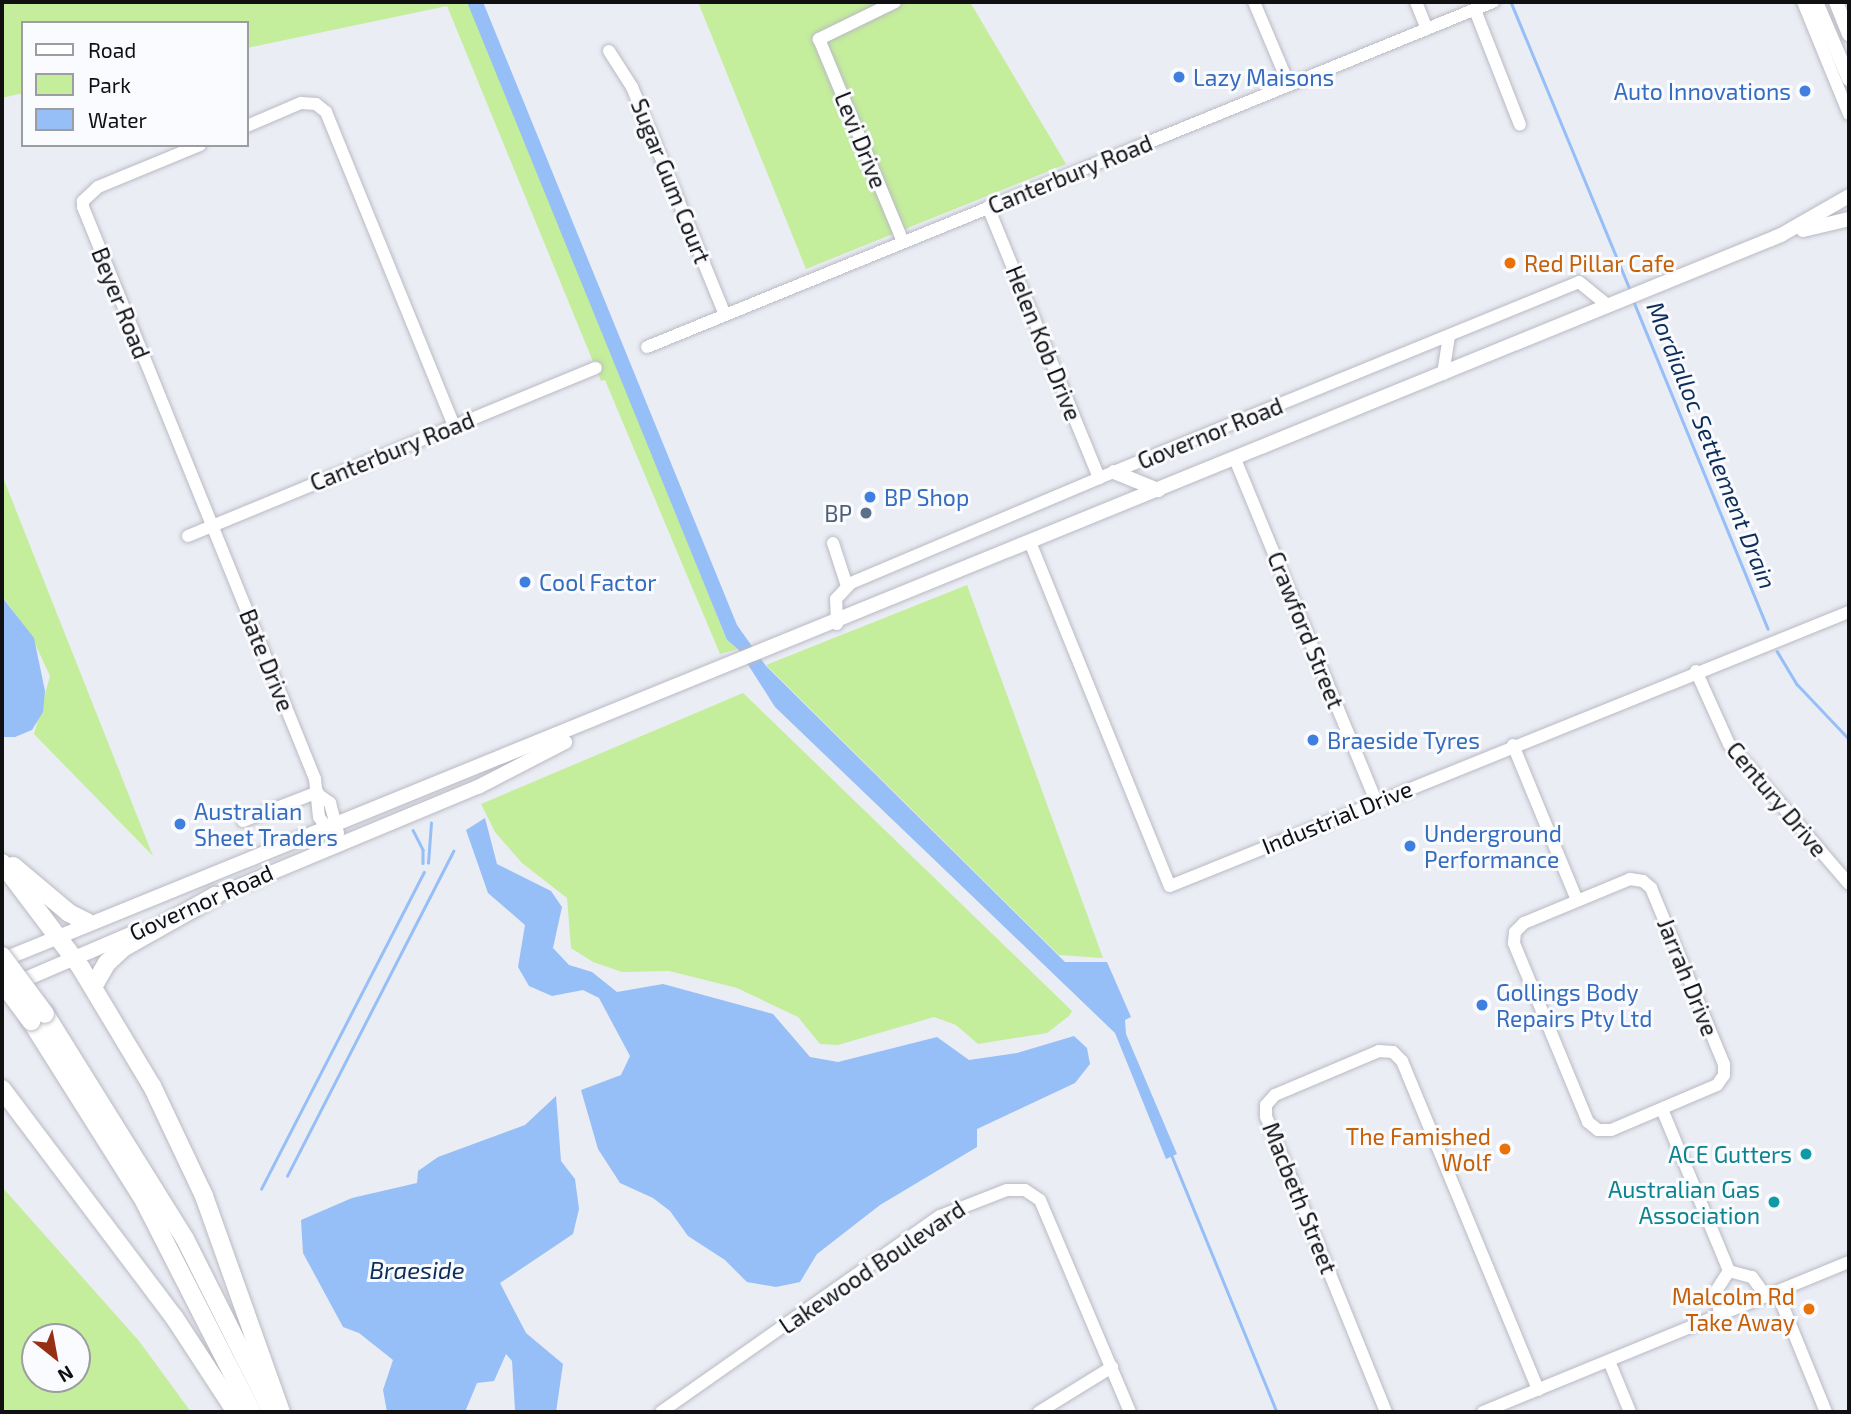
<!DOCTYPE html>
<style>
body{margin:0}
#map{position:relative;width:1851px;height:1414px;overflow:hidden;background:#ebedf5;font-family:"Exo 2",sans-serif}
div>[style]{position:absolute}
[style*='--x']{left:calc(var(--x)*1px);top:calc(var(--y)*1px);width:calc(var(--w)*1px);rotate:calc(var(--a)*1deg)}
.green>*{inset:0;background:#c4ed9c}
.water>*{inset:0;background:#96bef7}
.stream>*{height:2.5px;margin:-1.25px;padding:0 1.25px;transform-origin:1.25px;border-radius:1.25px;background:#96bef7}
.roads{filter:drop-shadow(0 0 2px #b9bac2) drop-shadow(0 0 2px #b9bac2)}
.minor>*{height:12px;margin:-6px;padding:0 6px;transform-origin:6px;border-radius:6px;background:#fff}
.major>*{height:14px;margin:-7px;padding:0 7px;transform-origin:7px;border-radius:7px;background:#fff}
.highway>*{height:18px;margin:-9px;padding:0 9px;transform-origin:9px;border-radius:9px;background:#fff}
.bridges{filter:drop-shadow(0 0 2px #b9bac2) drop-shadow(0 0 2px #b9bac2)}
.highway-bridge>*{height:18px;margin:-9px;padding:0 9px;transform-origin:9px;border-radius:9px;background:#fff}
.dots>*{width:19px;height:19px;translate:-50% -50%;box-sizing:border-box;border:4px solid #fafbfe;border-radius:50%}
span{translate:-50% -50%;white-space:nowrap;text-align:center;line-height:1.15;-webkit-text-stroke:6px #fafbfe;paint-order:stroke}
.shop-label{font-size:23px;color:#366cbe}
.left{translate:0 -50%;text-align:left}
.right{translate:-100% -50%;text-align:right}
.street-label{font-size:23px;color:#101013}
.food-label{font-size:23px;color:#c56008}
.service-label{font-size:23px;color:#4e5e75}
.culture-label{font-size:23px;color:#0d838f}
.water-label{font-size:24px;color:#0d2e5a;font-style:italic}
.frame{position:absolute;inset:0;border:4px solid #101013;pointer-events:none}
.legend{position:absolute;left:21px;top:21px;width:228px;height:126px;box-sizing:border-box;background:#fafbfe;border:2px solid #9c9da0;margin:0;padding:9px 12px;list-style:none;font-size:21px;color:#101013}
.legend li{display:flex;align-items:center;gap:14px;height:35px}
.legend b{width:35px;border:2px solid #9c9da0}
.north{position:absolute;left:21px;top:1323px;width:70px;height:70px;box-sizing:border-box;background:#fafbfe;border:2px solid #9c9da0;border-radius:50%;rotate:149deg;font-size:19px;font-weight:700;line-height:28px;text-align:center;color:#101013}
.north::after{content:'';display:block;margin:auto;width:24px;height:32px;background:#972f13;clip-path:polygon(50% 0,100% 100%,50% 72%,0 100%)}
</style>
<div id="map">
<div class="green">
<i style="clip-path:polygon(2px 2px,469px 2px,727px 640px,738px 649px,720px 654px,605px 380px,601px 381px,447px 6px,247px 48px,247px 23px,23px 23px,23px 93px,2px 98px)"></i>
<i style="clip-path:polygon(698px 2px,970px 2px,1066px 164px,806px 269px)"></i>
<i style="clip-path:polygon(2px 475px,44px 581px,153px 856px,34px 734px,50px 676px,31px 635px,2px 596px)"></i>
<i style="clip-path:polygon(967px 585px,1103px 958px,1059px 955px,766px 665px)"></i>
<i style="clip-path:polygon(743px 693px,1072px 1011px,1069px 1016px,1047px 1033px,978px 1044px,956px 1025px,934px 1017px,838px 1045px,820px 1044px,798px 1017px,737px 988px,669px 971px,622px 972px,593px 962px,571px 948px,567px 898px,522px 863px,495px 832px,481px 804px)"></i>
<i style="clip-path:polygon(evenodd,2px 1187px,139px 1341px,191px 1412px,2px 1412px,2px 1187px,77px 1337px,77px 1379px,35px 1379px,35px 1337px,77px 1337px)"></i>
</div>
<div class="water">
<i style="clip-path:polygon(467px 2px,483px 2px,737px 625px,766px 666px,1065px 962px,1107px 962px,1131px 1017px,1125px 1020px,1126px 1034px,1177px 1154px,1166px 1159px,1115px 1033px,775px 707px,738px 649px,727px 640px)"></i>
<i style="clip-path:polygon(2px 597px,34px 638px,45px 691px,43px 712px,32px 730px,15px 737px,2px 737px)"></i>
<i style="clip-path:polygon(485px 818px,497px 864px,551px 891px,562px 907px,553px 948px,569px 965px,592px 972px,617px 992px,663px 984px,773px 1014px,810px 1057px,838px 1062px,937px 1037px,969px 1060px,1017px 1053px,1074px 1036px,1087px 1048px,1090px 1064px,1075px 1083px,977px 1129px,977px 1147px,880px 1205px,817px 1254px,800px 1282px,776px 1287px,747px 1282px,725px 1260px,688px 1236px,670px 1211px,653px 1198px,620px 1183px,598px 1149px,581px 1090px,621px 1075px,630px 1056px,599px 998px,583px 990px,552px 996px,529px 986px,518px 967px,525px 925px,488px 893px,466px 830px)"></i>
<i style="clip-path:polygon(556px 1096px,561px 1161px,575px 1179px,579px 1209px,573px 1234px,500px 1283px,526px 1333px,563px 1364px,556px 1412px,500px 1412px,515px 1410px,512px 1361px,506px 1354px,494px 1381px,477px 1383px,465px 1412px,387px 1412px,383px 1390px,393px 1360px,359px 1333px,343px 1327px,303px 1253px,301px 1220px,352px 1198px,417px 1183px,418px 1171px,438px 1157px,525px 1125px)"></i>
</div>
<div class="stream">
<i style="--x:1511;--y:2;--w:314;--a:67.5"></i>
<i style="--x:1634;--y:302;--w:353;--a:67.7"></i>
<i style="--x:1777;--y:651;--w:39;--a:59"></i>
<i style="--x:1797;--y:684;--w:76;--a:46.6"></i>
<i style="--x:413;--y:830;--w:22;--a:63"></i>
<i style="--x:423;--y:850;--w:13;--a:90"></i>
<i style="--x:428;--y:863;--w:40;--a:-85.7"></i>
<i style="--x:1172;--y:1156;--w:277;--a:67.7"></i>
<i style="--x:287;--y:1176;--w:365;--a:-62.9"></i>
<i style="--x:261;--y:1189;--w:356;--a:-62.8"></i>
</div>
<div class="roads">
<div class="minor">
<i style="--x:895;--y:2;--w:85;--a:154"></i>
<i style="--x:819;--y:39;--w:220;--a:67.5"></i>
<i style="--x:1254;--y:2;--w:90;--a:67.1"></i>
<i style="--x:1416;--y:2;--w:29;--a:68"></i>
<i style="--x:1803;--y:2;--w:121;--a:67.7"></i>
<i style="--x:1475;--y:10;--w:123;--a:68.6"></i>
<i style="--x:609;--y:51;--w:43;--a:57.4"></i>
<i style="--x:632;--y:87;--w:246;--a:67.8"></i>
<i style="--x:247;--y:126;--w:59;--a:-23.1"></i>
<i style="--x:301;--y:103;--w:15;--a:4"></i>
<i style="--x:316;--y:104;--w:13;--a:39"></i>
<i style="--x:326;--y:112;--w:338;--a:67.8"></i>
<i style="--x:200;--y:145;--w:110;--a:157.6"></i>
<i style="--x:98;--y:187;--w:21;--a:137"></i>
<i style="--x:83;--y:201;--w:6;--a:90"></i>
<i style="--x:83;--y:207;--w:617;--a:67.92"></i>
<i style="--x:315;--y:779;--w:38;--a:84"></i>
<i style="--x:319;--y:817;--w:32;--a:55"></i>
<i style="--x:988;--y:207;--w:293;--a:67.7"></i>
<i style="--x:647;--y:347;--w:914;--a:-22.19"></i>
<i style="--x:1443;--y:374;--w:39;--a:-81"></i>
<i style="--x:1235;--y:459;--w:370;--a:67.6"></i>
<i style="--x:188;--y:536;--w:441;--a:-22.4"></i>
<i style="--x:1030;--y:542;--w:371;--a:67.9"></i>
<i style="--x:1170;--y:886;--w:732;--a:-21.98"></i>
<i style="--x:833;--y:543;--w:45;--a:72"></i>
<i style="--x:837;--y:624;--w:25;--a:-92"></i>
<i style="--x:836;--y:599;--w:22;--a:-47"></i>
<i style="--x:851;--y:583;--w:269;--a:-22.9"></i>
<i style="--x:1099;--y:478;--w:518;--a:-22.21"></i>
<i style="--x:1579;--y:282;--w:38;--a:39"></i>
<i style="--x:1696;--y:671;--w:80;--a:65.7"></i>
<i style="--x:1729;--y:744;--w:184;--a:49.4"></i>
<i style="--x:1513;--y:745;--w:168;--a:67.6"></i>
<i style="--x:319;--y:795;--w:14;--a:36"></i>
<i style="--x:330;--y:803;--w:31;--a:75"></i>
<i style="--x:243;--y:821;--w:80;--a:-21.1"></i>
<i style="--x:1630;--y:879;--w:13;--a:9"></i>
<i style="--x:1643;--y:881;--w:11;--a:41"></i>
<i style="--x:1651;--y:888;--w:191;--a:67.5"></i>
<i style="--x:1724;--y:1064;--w:11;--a:90"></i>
<i style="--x:1724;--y:1075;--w:12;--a:125"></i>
<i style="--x:1717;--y:1085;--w:115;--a:157"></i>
<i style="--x:1611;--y:1130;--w:13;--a:180"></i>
<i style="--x:1598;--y:1130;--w:13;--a:-141"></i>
<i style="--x:1588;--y:1122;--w:194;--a:-112.5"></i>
<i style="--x:1514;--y:943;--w:11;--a:-85"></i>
<i style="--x:1515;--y:932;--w:13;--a:-45"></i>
<i style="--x:1524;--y:923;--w:115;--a:-22.5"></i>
<i style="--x:1662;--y:1109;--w:175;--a:67.5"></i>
<i style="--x:1777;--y:1292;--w:130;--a:67.8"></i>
<i style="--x:1720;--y:1315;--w:24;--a:-99"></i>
<i style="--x:1716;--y:1291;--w:24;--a:-57"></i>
<i style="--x:1729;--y:1271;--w:24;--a:15"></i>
<i style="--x:1752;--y:1277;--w:24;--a:54"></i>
<i style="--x:1609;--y:1361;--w:55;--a:67.6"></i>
<i style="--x:661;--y:1412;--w:341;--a:-35.1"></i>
<i style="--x:940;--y:1216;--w:72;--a:-21.2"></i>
<i style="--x:1007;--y:1190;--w:18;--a:0"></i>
<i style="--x:1025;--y:1190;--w:18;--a:34"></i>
<i style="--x:1040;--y:1200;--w:230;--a:67"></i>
<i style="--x:1039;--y:1412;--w:86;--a:-31.7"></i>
<i style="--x:1386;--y:1412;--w:318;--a:-112.1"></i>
<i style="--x:1266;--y:1117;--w:12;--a:-90"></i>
<i style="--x:1266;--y:1105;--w:13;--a:-48"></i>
<i style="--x:1275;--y:1095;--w:113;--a:-22.9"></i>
<i style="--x:1379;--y:1051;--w:14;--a:4"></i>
<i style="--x:1393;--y:1052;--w:13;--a:45"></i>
<i style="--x:1402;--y:1061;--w:356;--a:67.5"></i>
<i style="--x:1483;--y:1412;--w:396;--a:-22.3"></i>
</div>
<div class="major">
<i style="--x:1816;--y:2;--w:84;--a:66.8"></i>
<i style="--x:1836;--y:2;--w:35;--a:68"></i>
<i style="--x:1803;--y:230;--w:47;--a:-13.4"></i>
<i style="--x:1114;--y:472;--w:48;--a:22.2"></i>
<i style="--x:206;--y:900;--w:295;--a:-22.6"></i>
<i style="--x:478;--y:787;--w:98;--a:-27.3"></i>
<i style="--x:2;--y:960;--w:1921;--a:-22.17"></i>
<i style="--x:1781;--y:235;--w:78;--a:-29.8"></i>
<i style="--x:14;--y:984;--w:137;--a:-23.2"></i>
</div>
<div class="highway">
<i style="--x:2;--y:863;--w:131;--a:53"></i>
<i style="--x:81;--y:968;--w:138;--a:59"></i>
<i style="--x:152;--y:1086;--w:122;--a:64.7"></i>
<i style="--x:204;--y:1196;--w:229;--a:70.4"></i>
<i style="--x:13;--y:866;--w:73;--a:40"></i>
<i style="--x:69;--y:913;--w:20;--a:27"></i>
<i style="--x:93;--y:987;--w:28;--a:-60"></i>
<i style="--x:107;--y:963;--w:22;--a:-43"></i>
<i style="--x:123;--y:948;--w:106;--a:-29.5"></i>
<i style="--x:45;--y:1014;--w:265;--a:58.1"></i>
<i style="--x:185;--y:1239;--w:187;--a:63.3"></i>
<i style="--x:31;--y:1021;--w:208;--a:57.8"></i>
<i style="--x:142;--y:1197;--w:242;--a:62.9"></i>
<i style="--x:2;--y:1089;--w:286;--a:53"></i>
<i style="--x:174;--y:1317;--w:113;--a:56.9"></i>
</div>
</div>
<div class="bridges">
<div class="highway-bridge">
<i style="--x:2;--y:956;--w:72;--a:53.4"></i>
<i style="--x:2;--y:982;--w:49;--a:53.4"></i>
</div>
</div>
<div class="dots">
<i style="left:1179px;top:77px;background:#3f7fe0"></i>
<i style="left:1805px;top:91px;background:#3f7fe0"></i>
<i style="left:1510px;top:263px;background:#e8710a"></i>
<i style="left:870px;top:497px;background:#3f7fe0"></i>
<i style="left:866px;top:513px;background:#5c6f8a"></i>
<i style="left:525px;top:582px;background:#3f7fe0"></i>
<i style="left:1313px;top:740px;background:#3f7fe0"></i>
<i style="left:180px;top:824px;background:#3f7fe0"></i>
<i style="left:1410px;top:846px;background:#3f7fe0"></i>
<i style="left:1482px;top:1005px;background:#3f7fe0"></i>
<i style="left:1505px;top:1149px;background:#e8710a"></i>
<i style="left:1806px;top:1154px;background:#0f9aa8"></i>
<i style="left:1774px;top:1202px;background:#0f9aa8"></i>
<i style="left:1809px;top:1309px;background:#e8710a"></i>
</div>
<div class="shop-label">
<span class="left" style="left:1193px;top:77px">Lazy Maisons</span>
<span class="right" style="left:1791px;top:91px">Auto Innovations</span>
<span class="left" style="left:884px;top:497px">BP Shop</span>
<span class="left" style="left:539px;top:582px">Cool Factor</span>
<span class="left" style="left:1327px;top:740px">Braeside Tyres</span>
<span class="left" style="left:194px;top:824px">Australian<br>Sheet Traders</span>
<span class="left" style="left:1424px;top:846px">Underground<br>Performance</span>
<span class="left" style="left:1496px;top:1005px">Gollings Body<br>Repairs Pty Ltd</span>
</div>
<div class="street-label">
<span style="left:861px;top:140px;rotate:68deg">Levi Drive</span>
<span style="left:1070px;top:174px;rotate:-22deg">Canterbury Road</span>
<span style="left:671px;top:181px;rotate:68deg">Sugar Gum Court</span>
<span style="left:121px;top:303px;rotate:68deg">Beyer Road</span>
<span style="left:1044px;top:343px;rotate:68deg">Helen Kob Drive</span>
<span style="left:1210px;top:433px;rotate:-22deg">Governor Road</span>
<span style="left:392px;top:451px;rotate:-22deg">Canterbury Road</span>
<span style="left:1306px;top:630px;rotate:68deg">Crawford Street</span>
<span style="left:267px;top:660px;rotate:68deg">Bate Drive</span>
<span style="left:1777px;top:799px;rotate:50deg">Century Drive</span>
<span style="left:1337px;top:817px;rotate:-22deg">Industrial Drive</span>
<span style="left:201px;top:902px;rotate:-24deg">Governor Road</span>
<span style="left:1688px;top:977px;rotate:68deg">Jarrah Drive</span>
<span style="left:1300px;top:1198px;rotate:68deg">Macbeth Street</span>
<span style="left:872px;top:1267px;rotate:-34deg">Lakewood Boulevard</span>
</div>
<div class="food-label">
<span class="left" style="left:1524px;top:263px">Red Pillar Cafe</span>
<span class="right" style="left:1491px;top:1149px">The Famished<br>Wolf</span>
<span class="right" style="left:1795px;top:1309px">Malcolm Rd<br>Take Away</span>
</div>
<div class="service-label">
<span class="right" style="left:852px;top:513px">BP</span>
</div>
<div class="culture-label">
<span class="right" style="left:1792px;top:1154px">ACE Gutters</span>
<span class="right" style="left:1760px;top:1202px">Australian Gas<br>Association</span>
</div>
<div class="water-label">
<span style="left:1712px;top:445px;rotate:68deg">Mordialloc Settlement Drain</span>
<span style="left:417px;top:1270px">Braeside</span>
</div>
<div class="frame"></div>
<ul class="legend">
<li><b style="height:9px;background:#fff"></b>Road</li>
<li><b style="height:19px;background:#c4ed9c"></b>Park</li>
<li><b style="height:19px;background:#96bef7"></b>Water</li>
</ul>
<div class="north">N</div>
</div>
